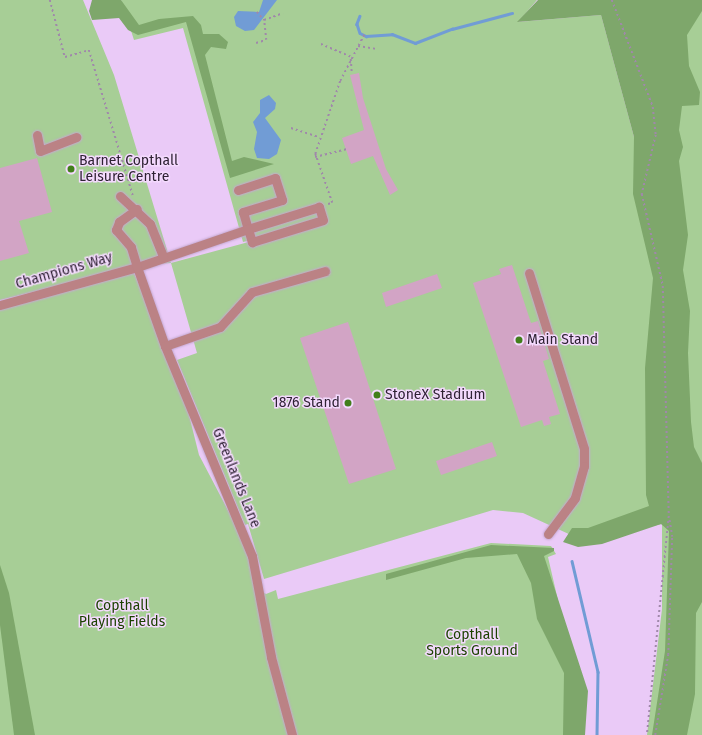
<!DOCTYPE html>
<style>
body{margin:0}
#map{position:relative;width:702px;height:735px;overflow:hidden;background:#eacaf7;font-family:"Fira Sans",sans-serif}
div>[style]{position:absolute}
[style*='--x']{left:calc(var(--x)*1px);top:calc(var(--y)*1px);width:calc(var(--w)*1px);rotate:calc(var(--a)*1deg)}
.green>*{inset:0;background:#a7ce96}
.forest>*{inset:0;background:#7ea76b}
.water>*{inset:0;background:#719cd5}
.stream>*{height:2.5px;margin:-1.25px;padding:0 1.25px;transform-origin:1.25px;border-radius:1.25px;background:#719cd5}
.building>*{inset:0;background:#d2a4c5}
.path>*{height:1.5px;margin-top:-0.75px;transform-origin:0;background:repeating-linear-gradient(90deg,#a088aa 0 2px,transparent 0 5px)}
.roads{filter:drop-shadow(0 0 1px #c4a8d0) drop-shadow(0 0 1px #c4a8d0)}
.minor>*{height:9px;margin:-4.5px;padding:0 4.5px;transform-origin:4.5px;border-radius:4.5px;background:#bb8285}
.dots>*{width:11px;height:11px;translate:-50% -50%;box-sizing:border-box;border:2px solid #f4dafe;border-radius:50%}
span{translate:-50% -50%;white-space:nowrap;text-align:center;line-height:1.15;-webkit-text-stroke:3px #f4dafe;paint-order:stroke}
.poi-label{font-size:14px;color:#2e2233}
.left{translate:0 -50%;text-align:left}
.right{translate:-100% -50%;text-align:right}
.street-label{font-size:14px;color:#2e2233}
.park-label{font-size:14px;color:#1b4200}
</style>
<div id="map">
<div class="green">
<i style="clip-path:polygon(0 0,83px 0,114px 75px,171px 263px,315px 224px,243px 242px,183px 28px,134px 40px,121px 0,537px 0,518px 22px,601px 15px,634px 137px,668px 132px,672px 0,702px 0,702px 735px,647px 735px,662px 609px,662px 524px,584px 541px,523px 513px,493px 510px,264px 579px,248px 524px,245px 525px,177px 360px,197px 353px,171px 263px,143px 265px,0 300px)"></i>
<i style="clip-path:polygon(134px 273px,180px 379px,199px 455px,252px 556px,259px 590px,266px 594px,276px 590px,278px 599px,491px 543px,551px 546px,556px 554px,548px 557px,569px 648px,576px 735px,0 735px,0 305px)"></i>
</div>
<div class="forest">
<i style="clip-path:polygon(92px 0,121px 0,139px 25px,159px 19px,193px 16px,201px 25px,203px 34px,219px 34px,228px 42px,226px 49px,211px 47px,205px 55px,232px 161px,244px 157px,274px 164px,230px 178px,186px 22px,138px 35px,128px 30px,119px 18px,92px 20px,89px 11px)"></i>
<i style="clip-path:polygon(538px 0,702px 0,702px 11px,687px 35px,689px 66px,700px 92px,699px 105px,682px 106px,679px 130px,683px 147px,679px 161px,688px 235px,683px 270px,690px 311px,688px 353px,691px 422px,694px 447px,702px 463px,702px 602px,696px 613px,695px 694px,687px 735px,652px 735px,665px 651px,669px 531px,661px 524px,602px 544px,578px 547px,563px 542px,572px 528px,588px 528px,649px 506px,646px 495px,645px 368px,653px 278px,633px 194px,634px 137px,601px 15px,517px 22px)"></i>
<i style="clip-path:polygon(491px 545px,554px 548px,554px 551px,544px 556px,588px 691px,585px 735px,563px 735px,564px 673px,537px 619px,531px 583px,517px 554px,466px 558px,386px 580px,386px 574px)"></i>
<i style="clip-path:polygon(0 565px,9px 593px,35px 735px,14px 735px,0 625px)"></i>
</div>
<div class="water">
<i style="clip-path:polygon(263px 0,277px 0,254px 30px,245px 31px,236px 26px,234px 17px,238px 11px,259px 12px)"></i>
<i style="clip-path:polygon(269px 95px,276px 103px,275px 109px,265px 118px,281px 140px,277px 154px,269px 159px,257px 158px,254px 149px,257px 132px,253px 122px,260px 113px,260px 100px)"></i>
</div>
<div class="stream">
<i style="--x:360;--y:16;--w:9;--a:111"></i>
<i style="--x:357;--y:24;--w:9;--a:72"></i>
<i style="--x:360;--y:33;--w:7;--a:27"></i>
<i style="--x:366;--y:36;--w:26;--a:-4"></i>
<i style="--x:392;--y:34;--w:25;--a:21"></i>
<i style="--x:415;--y:43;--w:40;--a:-21"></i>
<i style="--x:452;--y:29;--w:62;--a:-14.9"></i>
<i style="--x:572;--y:561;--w:114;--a:76.8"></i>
<i style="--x:598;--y:672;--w:63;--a:90.9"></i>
</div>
<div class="building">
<i style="clip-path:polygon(359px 73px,363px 98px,386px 169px,398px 190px,390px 195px,373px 156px,351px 164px,342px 138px,364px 130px,350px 75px)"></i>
<i style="clip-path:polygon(37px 158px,52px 212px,19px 221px,29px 253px,0 261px,0 168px)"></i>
<i style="clip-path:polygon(512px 265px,531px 323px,538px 321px,549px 359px,543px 361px,560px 414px,549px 417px,551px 424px,544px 426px,542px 420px,521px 427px,473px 283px,501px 274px,499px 269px)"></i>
<i style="clip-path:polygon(437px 274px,442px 288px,386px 307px,382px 293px)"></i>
<i style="clip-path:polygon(348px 322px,396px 469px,349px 484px,300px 338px)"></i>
<i style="clip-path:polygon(492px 442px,497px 456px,441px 475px,436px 461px)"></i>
</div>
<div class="path">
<i style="--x:50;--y:0;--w:59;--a:75.3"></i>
<i style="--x:65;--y:57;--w:25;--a:-16"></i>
<i style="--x:89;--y:50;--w:152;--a:73.2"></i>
<i style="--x:612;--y:0;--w:115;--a:69"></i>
<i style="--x:653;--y:107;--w:28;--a:84"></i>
<i style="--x:656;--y:135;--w:61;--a:103.3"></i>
<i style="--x:642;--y:194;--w:94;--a:77.1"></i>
<i style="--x:663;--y:286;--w:230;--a:88.5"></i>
<i style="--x:669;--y:516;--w:220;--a:95.7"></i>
<i style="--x:257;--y:12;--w:11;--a:49"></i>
<i style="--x:256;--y:43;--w:10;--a:-17"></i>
<i style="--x:266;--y:40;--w:20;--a:-96"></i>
<i style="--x:264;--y:20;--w:20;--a:-20"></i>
<i style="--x:321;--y:44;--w:33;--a:23"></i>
<i style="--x:358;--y:46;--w:20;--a:9"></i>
<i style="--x:351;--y:59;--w:15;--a:86"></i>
<i style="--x:291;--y:128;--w:28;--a:18"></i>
<i style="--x:315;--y:157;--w:32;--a:-14"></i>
<i style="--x:328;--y:204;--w:4;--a:-14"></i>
<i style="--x:332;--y:203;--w:52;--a:-109.1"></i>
<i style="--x:315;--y:154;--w:77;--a:-71.1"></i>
<i style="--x:340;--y:81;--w:54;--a:-62.5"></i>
<i style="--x:655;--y:735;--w:81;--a:-80.8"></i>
<i style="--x:668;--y:655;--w:118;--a:-88.1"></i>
<i style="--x:672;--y:537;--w:20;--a:-99"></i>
</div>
<div class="roads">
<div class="minor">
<i style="--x:37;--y:135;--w:16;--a:79"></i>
<i style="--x:40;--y:151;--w:39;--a:-21"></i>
<i style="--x:238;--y:190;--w:39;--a:-18"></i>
<i style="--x:275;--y:178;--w:23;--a:72"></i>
<i style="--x:282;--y:200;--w:41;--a:162.9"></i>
<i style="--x:243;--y:212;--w:18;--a:74"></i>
<i style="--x:248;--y:229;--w:14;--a:73"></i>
<i style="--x:252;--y:242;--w:74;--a:-17.2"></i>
<i style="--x:323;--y:220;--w:14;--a:-107"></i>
<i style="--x:319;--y:207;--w:74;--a:162.8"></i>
<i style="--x:248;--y:229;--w:117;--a:161.1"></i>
<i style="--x:137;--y:267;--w:84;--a:70.5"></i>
<i style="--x:165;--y:346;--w:227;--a:67.5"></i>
<i style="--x:252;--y:556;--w:103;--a:79.3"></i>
<i style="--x:271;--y:657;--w:81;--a:74.9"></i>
<i style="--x:120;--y:196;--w:41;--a:43"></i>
<i style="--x:150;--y:224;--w:35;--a:68"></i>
<i style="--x:529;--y:273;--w:184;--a:72.6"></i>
<i style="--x:584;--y:449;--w:17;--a:90"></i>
<i style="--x:584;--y:466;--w:33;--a:106"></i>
<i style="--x:575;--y:498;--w:45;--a:126.9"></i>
<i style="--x:0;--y:305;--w:142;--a:-15.5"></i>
<i style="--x:137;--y:267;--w:21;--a:-107"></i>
<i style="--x:131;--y:247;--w:23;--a:-131"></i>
<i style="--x:116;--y:230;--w:9;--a:-69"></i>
<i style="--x:119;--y:222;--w:22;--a:-36"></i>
<i style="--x:165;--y:346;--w:58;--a:-19.1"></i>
<i style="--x:220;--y:327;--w:47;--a:-47.6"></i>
<i style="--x:252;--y:292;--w:76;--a:-16"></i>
</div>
</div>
<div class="dots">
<i style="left:71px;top:169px;background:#427f1b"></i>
<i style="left:519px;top:340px;background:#427f1b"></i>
<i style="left:377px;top:395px;background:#427f1b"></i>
<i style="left:348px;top:403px;background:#427f1b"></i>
</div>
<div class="poi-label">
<span class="left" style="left:79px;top:169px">Barnet Copthall<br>Leisure Centre</span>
<span class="left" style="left:527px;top:340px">Main Stand</span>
<span class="left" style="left:385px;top:395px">StoneX Stadium</span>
<span class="right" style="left:340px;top:403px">1876 Stand</span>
</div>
<div class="street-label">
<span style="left:64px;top:271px;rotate:-16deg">Champions Way</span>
<span style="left:236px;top:478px;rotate:68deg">Greenlands Lane</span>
</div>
<div class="park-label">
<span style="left:122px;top:614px">Copthall<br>Playing Fields</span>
<span style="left:472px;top:643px">Copthall<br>Sports Ground</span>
</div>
</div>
